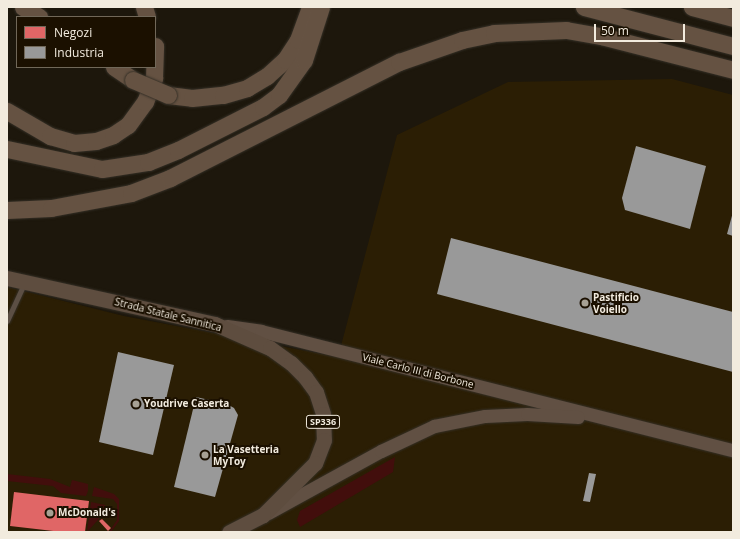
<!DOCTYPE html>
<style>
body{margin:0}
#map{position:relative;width:740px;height:539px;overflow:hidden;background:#1d170c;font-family:"Open Sans",sans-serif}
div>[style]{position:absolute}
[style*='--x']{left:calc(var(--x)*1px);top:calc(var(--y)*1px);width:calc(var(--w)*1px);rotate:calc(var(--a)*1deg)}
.built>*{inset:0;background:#2b1e04}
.green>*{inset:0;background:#420e0c}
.shops>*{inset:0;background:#e06666}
.industry>*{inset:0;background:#999}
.roads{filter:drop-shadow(0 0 1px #353027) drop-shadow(0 0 1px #353027)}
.service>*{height:4.5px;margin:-2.25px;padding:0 2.25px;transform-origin:2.25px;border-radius:2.25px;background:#5c4f44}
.secondary>*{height:13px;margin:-6.5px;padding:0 6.5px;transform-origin:6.5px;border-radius:6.5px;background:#615043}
.primary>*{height:15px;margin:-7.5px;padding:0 7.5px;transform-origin:7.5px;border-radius:7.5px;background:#5e4d3f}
.motorway>*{height:17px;margin:-8.5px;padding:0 8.5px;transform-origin:8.5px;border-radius:8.5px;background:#655242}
.bridges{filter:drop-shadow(0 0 1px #353027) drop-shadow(0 0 1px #353027)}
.motorway-bridge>*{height:17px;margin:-8.5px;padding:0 8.5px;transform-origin:8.5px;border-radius:8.5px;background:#655242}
.dots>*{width:11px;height:11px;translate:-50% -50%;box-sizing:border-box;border:2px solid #1b1000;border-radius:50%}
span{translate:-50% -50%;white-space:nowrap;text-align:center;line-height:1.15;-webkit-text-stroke:4px #1b1000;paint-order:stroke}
.shield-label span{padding:1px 3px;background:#1b1000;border:1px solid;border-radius:3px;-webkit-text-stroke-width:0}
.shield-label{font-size:9px;color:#f2ebde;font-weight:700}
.poi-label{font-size:10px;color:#f2ebde;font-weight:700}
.left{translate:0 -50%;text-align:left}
.street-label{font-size:10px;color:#f2ebde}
.frame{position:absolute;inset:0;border:8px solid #f2ebde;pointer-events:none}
.legend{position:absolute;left:16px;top:16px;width:140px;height:52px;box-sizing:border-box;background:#1b1000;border:1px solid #716859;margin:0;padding:5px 7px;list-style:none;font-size:12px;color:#f2ebde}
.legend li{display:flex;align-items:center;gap:8px;height:20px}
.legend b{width:20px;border:1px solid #716859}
.scale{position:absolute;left:594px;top:24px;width:91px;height:18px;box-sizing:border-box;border:2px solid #f2ebde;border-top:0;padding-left:5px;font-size:12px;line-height:14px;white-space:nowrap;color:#f2ebde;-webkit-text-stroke:3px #1b1000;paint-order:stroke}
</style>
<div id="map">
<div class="built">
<i style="clip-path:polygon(672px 79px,733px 95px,733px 532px,7px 532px,7px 287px,124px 316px,338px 357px,397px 135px,508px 82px)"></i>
</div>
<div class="green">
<i style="clip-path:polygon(395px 457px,393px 472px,300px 527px,297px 520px,300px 511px)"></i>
<i style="clip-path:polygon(7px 474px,50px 479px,70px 487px,72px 480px,88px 484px,88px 491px,86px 496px,61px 493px,53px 486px,7px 481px)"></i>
<i style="clip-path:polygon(94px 487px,114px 494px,119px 499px,119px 521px,111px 532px,109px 532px,117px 520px,117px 504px,113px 499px,92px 496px)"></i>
<i style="clip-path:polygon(91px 502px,105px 505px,108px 509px,87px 532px)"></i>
</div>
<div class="shops">
<i style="clip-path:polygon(14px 492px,89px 501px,85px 532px,62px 532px,10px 526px)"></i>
<i style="clip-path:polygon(102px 519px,111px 528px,108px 531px,99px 521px)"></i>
</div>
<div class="industry">
<i style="clip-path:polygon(636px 146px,706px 166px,690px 229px,625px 210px,622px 198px)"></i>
<i style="clip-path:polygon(733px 212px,733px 236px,727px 234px)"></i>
<i style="clip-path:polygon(451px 238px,733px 312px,733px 372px,437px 294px)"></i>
<i style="clip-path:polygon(118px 352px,174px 365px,153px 455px,99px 442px)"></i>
<i style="clip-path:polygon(196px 397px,227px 404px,234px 408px,238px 415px,215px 497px,174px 487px)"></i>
<i style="clip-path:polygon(589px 473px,596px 474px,590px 502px,583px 501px)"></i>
</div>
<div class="roads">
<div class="service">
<i style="--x:7;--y:321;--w:41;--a:-65.3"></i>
</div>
<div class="secondary">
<i style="--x:227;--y:326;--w:34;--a:8"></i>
<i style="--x:261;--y:331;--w:487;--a:14.2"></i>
<i style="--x:268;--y:513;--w:129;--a:-28.8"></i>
<i style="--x:381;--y:451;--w:59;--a:-25.3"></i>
<i style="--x:434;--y:426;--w:52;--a:-11.1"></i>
<i style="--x:485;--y:416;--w:42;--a:-2.7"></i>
<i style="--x:527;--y:414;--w:51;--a:3.4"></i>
</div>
<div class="primary">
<i style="--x:7;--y:278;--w:213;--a:12.5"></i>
<i style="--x:215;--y:324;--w:60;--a:23.6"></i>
<i style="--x:270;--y:348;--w:26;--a:36"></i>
<i style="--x:291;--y:363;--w:20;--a:45"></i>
<i style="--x:305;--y:377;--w:19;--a:54"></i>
<i style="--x:316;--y:392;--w:23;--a:72"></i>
<i style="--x:323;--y:414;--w:26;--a:88"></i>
<i style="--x:324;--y:440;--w:25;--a:111"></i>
<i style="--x:315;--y:463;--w:74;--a:135"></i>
<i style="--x:263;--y:515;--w:38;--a:153"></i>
</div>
<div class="motorway">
<i style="--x:23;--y:7;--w:19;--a:32"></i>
<i style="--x:144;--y:7;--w:10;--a:73"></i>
<i style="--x:584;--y:7;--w:154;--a:14.7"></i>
<i style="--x:692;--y:7;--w:42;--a:15"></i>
<i style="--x:114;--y:67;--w:23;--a:34"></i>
<i style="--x:168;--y:95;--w:24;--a:7"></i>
<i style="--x:192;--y:98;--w:31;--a:-6"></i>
<i style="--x:223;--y:95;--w:25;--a:-16"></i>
<i style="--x:247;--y:88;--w:23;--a:-31"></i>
<i style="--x:267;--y:76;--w:24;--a:-42"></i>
<i style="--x:285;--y:60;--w:24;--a:-57"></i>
<i style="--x:298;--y:40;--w:35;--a:-70"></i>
<i style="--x:7;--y:111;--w:50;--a:30.2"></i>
<i style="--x:50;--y:136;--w:25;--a:16"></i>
<i style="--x:74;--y:143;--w:22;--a:-5"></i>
<i style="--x:96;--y:141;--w:18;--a:-19"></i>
<i style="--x:113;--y:135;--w:18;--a:-34"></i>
<i style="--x:128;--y:125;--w:29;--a:-54"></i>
<i style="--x:145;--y:102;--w:26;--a:-69"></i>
<i style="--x:154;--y:78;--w:32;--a:-88"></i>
<i style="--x:7;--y:149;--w:97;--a:11.9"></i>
<i style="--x:102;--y:169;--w:47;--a:-8.7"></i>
<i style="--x:148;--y:162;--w:32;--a:-22"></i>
<i style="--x:178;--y:150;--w:95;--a:-26.8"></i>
<i style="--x:263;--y:107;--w:20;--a:-37"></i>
<i style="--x:279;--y:95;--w:43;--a:-54.5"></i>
<i style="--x:304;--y:60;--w:56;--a:-72.2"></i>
<i style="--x:7;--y:210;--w:44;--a:-2.6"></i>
<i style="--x:51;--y:208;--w:81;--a:-10.6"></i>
<i style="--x:131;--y:193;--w:42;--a:-21"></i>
<i style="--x:170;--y:178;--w:257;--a:-26.9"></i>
<i style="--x:399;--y:62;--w:67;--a:-19.2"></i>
<i style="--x:462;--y:40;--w:33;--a:-12"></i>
<i style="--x:494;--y:33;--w:72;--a:-2.4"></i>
<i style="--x:566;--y:30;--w:36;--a:10"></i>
<i style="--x:601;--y:36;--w:136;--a:14.4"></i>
</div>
</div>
<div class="bridges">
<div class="motorway-bridge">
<i style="--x:133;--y:80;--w:38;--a:23"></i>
</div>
</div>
<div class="dots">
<i style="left:585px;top:303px;background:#a7a194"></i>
<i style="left:136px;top:404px;background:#a7a194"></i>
<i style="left:205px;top:455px;background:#a7a194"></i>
<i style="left:50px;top:513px;background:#a7a194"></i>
</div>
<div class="shield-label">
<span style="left:323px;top:422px">SP336</span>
</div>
<div class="poi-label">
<span class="left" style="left:593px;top:303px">Pastificio<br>Voiello</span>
<span class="left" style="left:144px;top:404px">Youdrive Caserta</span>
<span class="left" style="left:213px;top:455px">La Vasetteria<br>MyToy</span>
<span class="left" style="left:58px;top:513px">McDonald's</span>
</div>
<div class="street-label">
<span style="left:168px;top:315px;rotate:14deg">Strada Statale Sannitica</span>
<span style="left:418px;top:371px;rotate:14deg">Viale Carlo III di Borbone</span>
</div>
<div class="frame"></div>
<ul class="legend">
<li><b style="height:11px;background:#e06666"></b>Negozi</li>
<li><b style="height:11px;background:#999"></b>Industria</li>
</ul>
<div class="scale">50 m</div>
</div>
